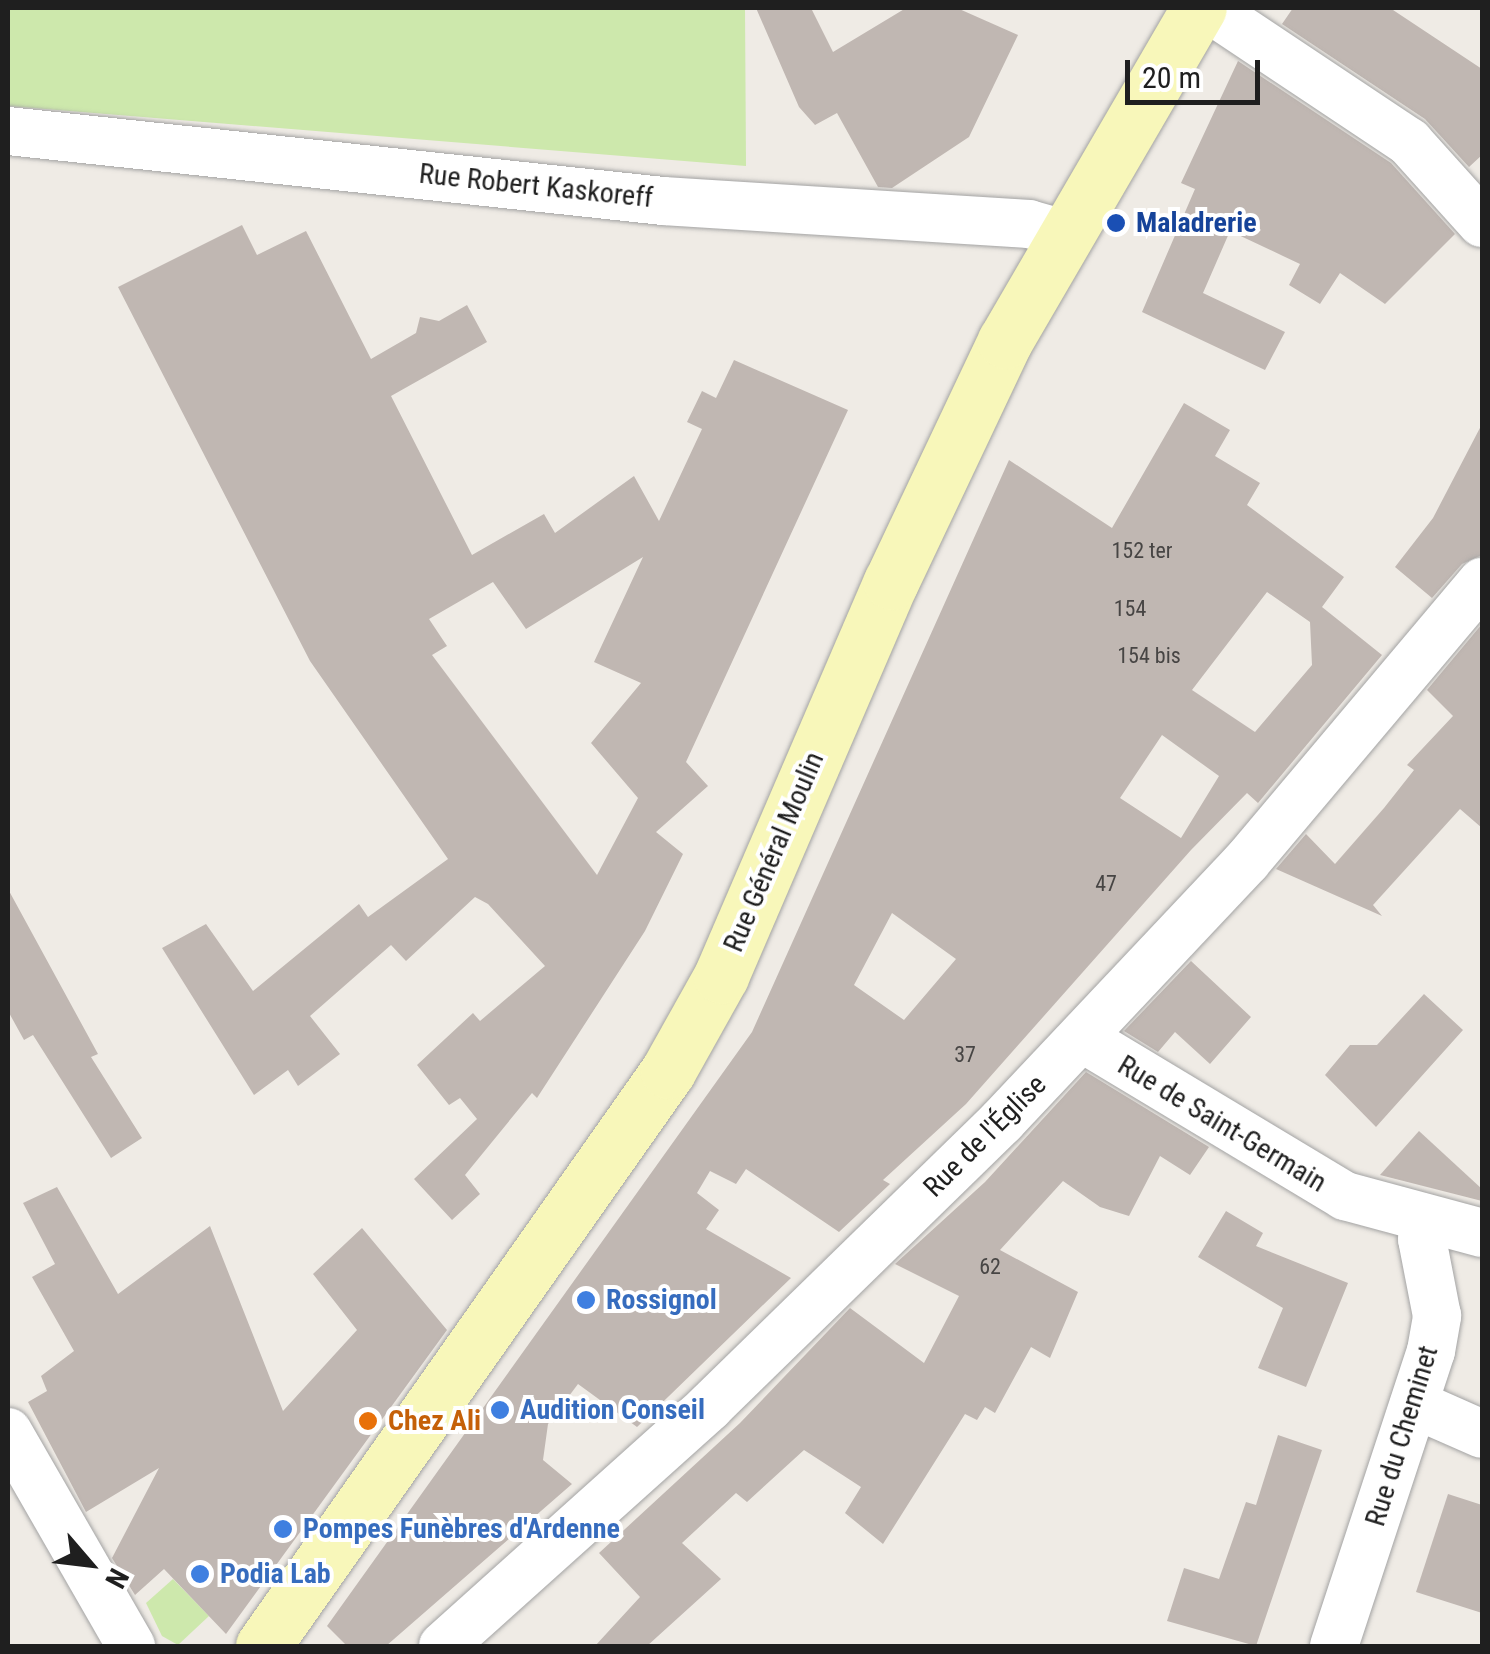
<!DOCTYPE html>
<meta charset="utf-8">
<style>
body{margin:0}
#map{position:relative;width:1490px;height:1654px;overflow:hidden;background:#efebe5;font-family:"Roboto Condensed",sans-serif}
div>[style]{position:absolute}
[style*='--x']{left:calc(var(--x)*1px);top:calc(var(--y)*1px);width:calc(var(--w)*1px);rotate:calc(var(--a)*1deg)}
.grass>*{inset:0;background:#cde8ac}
.building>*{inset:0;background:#c0b7b2}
.roads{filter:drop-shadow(0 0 2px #a3a3a3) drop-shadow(0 0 2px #a3a3a3)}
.street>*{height:48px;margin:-24px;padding:0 24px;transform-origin:24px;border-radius:24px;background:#fff}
.secondary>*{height:55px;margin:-27.5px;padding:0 27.5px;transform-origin:27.5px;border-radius:27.5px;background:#f8f7ba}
.dots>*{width:28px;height:28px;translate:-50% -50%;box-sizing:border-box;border:5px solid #fff;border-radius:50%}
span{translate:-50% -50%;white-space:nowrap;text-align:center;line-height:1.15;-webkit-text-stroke:8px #fff;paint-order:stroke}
.number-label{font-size:22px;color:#474544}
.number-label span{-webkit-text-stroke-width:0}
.street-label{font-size:28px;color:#1f1f1f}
.transit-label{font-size:28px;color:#164399;font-weight:700}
.left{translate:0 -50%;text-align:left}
.shop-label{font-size:28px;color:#366cbe;font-weight:700}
.food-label{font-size:28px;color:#c56008;font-weight:700}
.frame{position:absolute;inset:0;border:10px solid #1f1f1f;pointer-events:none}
.north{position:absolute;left:40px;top:1514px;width:100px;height:100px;-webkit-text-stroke:8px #fff;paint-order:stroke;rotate:118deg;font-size:28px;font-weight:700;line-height:40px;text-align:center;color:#1f1f1f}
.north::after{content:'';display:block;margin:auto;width:35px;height:45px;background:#1f1f1f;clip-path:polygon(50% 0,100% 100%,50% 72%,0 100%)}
.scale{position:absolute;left:1125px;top:60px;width:135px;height:45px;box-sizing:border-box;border:5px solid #1f1f1f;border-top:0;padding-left:12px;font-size:30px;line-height:35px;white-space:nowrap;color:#1f1f1f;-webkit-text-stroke:8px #fff;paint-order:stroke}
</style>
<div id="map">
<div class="grass">
<i style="clip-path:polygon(8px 8px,745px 8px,746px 166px,8px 106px)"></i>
<i style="clip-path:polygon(173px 1579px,209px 1616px,178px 1645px,162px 1636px,146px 1603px)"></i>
</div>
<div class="building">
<i style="clip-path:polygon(756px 8px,811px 8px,833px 52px,906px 8px,957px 8px,1018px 35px,969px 137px,892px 188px,878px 187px,837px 113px,815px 125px,799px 107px)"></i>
<i style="clip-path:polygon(1293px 8px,1390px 8px,1482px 69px,1482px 155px,1469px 167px,1425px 119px,1282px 24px)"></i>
<i style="clip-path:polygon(1238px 61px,1391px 163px,1455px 234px,1385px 304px,1340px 273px,1320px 304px,1289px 285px,1300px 264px,1230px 231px,1203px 293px,1285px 332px,1265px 370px,1142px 312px,1195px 189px,1181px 183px)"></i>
<i style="clip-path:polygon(evenodd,242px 225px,257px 255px,306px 231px,371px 359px,416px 333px,420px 317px,439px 321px,467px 305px,487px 342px,391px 396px,472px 555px,544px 514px,555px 533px,634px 476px,659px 521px,702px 429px,687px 422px,702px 391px,716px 398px,734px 360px,848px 410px,686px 762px,708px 786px,656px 832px,683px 854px,645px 931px,537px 1098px,532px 1093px,465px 1175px,480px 1194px,452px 1220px,414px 1179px,477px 1119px,460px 1098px,449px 1105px,417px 1065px,473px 1013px,480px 1021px,545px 966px,488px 904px,475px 897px,406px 961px,391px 945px,310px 1016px,340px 1054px,298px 1086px,288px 1070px,254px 1095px,162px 948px,206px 924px,253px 991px,359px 904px,368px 917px,448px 859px,310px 661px,118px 287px,242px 225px,643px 557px,594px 662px,641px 683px,591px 743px,638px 798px,597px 875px,432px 655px,447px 646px,429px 619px,493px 582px,526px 629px,643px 557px)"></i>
<i style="clip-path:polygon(evenodd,1184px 403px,1230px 430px,1215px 456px,1260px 483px,1247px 505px,1344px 577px,1322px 607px,1382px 655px,1258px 803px,1247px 793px,1191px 850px,966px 1104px,883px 1180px,890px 1184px,839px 1232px,746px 1169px,736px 1184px,710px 1171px,697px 1193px,719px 1210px,706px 1229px,791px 1278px,637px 1427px,578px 1384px,548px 1424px,543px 1460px,572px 1484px,386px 1646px,347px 1646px,327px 1626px,752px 1032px,1009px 460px,1112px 528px,1184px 403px,1267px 592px,1310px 622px,1312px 665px,1255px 732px,1192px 690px,1267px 592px,1184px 403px,1162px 735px,1219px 776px,1181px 838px,1120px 798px,1162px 735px,1184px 403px,892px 913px,956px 959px,904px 1020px,854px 985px,892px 913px)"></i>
<i style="clip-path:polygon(1482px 424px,1482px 555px,1462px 564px,1432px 598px,1395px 567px,1433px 518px)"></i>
<i style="clip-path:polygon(1482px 624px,1482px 828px,1460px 809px,1373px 905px,1382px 916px,1276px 869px,1306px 834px,1335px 864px,1384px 808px,1414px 770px,1407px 765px,1453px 716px,1427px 690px)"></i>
<i style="clip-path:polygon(8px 889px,98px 1054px,91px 1057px,142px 1138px,111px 1158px,33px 1035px,24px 1040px,8px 1011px)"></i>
<i style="clip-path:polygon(1191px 961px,1251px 1017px,1210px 1064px,1175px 1032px,1158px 1052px,1124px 1031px)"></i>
<i style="clip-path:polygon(1424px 994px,1463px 1030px,1376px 1127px,1325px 1075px,1350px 1045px,1377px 1045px)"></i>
<i style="clip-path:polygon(1086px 1072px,1209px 1147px,1190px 1175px,1160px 1156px,1129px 1216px,1100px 1207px,1063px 1181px,1000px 1250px,1078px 1292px,1050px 1358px,1031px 1347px,995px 1413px,985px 1407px,977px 1420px,965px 1414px,883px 1544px,845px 1513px,861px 1487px,804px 1450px,747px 1502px,736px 1493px,682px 1543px,721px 1579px,647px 1646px,595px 1646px,640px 1597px,599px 1553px,740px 1423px,850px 1308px,924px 1363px,959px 1296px,895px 1264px,985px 1182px)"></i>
<i style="clip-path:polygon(1419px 1131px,1482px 1189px,1482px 1201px,1380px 1175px)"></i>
<i style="clip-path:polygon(57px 1187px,118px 1294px,210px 1226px,283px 1411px,357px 1330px,313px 1274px,362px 1228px,447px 1330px,226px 1634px,164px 1569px,135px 1595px,112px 1558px,159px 1468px,86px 1512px,28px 1402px,47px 1391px,41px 1376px,74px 1351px,32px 1277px,55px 1264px,23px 1203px)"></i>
<i style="clip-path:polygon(1226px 1211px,1263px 1233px,1256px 1246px,1348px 1283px,1306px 1387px,1258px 1368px,1283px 1308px,1198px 1257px)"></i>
<i style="clip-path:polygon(1278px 1435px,1322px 1450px,1256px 1646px,1167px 1621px,1184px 1568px,1219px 1579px,1246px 1502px,1256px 1505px)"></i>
<i style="clip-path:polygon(1448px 1494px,1482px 1505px,1482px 1613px,1416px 1592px)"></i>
</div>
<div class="roads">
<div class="street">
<i style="--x:1208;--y:8;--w:242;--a:33.7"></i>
<i style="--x:1409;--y:142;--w:109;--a:48"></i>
<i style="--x:8;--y:131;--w:659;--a:6.1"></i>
<i style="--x:663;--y:201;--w:367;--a:3.6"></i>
<i style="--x:1029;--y:224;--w:35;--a:16"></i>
<i style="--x:1082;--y:1038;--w:307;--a:31"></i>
<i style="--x:1345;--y:1196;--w:142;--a:15.1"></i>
<i style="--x:1414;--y:1404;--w:74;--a:23.8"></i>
<i style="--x:8;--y:1432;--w:247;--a:60.1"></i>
<i style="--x:443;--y:1646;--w:358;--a:-41.9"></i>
<i style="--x:709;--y:1407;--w:409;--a:-44.3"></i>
<i style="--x:1002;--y:1121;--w:357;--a:-46.7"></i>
<i style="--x:1247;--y:861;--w:365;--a:-49.9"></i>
<i style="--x:1334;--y:1646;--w:311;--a:-71.8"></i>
<i style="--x:1431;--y:1351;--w:36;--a:-80"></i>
<i style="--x:1437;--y:1316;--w:78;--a:-101"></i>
<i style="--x:1422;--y:1239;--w:18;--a:-77"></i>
</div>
<div class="secondary">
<i style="--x:263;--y:1646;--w:703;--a:-54.84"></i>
<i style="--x:668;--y:1071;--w:109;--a:-60.8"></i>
<i style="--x:721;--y:976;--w:429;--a:-66.7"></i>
<i style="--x:891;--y:582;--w:267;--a:-64.7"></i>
<i style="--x:1005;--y:341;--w:385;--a:-59.8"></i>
</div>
</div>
<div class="dots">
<i style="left:1116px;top:223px;background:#1a4fb4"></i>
<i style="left:586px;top:1300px;background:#3f7fe0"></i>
<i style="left:500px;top:1410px;background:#3f7fe0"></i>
<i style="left:368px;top:1421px;background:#e8710a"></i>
<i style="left:283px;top:1529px;background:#3f7fe0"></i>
<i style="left:200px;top:1574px;background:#3f7fe0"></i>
</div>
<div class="number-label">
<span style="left:1142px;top:551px">152 ter</span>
<span style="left:1130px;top:609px">154</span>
<span style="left:1149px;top:656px">154 bis</span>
<span style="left:1106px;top:884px">47</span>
<span style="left:965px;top:1055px">37</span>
<span style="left:990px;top:1267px">62</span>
</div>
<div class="street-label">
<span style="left:536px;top:186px;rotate:6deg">Rue Robert Kaskoreff</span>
<span style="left:774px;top:852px;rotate:-67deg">Rue Général Moulin</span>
<span style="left:1222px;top:1124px;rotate:31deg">Rue de Saint-Germain</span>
<span style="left:985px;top:1136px;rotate:-45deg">Rue de l'Église</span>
<span style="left:1402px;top:1436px;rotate:-73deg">Rue du Cheminet</span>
</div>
<div class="transit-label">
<span class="left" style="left:1136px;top:223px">Maladrerie</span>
</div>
<div class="shop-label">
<span class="left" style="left:606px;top:1300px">Rossignol</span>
<span class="left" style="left:520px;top:1410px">Audition Conseil</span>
<span class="left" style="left:303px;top:1529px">Pompes Funèbres d'Ardenne</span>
<span class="left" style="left:220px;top:1574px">Podia Lab</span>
</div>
<div class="food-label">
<span class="left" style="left:388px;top:1421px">Chez Ali</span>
</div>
<div class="frame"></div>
<div class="north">N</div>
<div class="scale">20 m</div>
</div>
